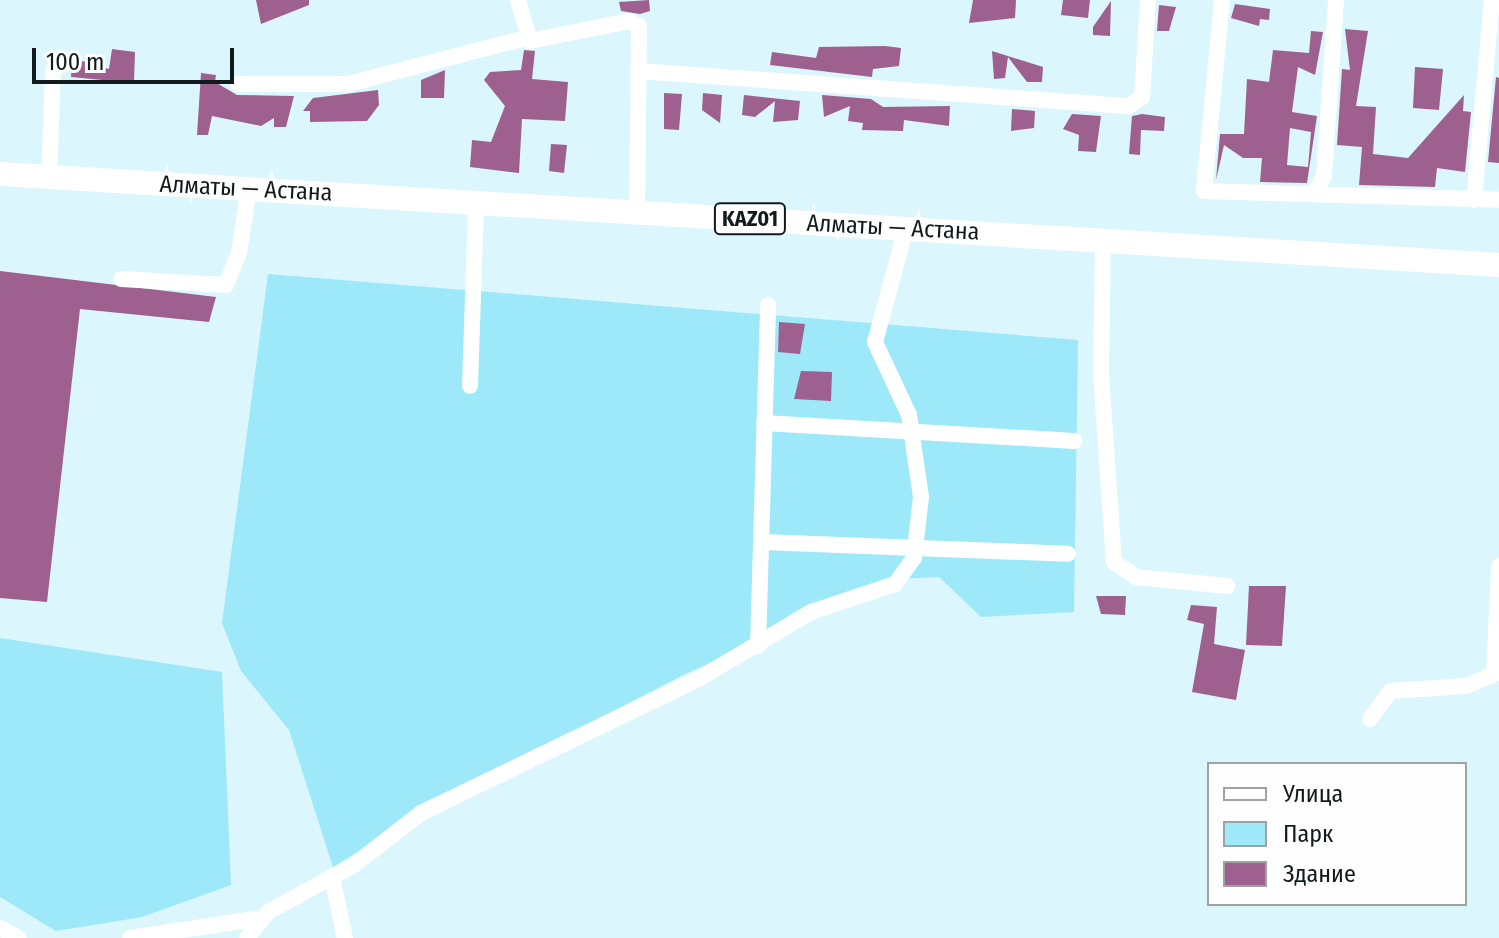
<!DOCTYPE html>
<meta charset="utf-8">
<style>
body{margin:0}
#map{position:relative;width:1499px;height:938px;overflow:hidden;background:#dbf6fc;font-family:"Fira Sans Condensed",sans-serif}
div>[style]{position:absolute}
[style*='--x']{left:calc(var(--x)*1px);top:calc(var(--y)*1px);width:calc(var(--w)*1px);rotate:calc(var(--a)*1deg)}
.green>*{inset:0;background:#9de8f9}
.building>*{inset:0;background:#9e608f}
.minor>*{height:16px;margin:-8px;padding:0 8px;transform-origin:8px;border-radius:8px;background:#fff}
.highway>*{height:24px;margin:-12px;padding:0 12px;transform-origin:12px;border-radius:12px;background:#fff}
span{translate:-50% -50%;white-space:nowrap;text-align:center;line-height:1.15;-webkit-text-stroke:7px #fdfdfd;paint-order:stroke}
.shield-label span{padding:2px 6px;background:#fdfdfd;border:2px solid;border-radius:6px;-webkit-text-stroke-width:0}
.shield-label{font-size:22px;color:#111a1c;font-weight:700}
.street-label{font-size:24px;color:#111a1c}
.legend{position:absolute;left:1207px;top:762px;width:260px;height:144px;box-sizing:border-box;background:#fdfdfd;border:2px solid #9fa2a3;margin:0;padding:10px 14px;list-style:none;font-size:24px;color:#111a1c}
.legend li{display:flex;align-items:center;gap:16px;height:40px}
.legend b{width:40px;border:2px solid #9fa2a3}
.scale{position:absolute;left:32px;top:48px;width:202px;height:36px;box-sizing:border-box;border:4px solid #111a1c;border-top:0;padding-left:10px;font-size:24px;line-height:28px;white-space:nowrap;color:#111a1c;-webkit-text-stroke:6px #fdfdfd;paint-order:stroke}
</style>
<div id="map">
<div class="green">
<i style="clip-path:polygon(268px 274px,1078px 340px,1074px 612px,981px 617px,939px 577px,896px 579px,685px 674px,449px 796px,333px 867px,289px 730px,241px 671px,222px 623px)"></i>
<i style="clip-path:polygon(0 638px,222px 672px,231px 885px,142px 917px,56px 931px,0 897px)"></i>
</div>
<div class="building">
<i style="clip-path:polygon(256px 0,309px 0,309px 5px,261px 24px)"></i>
<i style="clip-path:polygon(649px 0,650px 11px,640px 14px,621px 11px,619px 2px)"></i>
<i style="clip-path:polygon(973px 0,1016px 0,1015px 18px,969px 23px)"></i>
<i style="clip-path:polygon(1063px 0,1090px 0,1088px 18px,1061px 15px)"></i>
<i style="clip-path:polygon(1111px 1px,1110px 36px,1093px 35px,1093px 27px)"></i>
<i style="clip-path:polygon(1235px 4px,1270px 9px,1269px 20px,1260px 19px,1259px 26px,1231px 18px)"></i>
<i style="clip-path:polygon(1159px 5px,1176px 7px,1169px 31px,1157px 31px)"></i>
<i style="clip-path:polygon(1345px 29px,1368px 31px,1356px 106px,1376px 107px,1373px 154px,1408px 158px,1464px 95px,1463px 111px,1471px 112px,1465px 172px,1437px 168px,1435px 187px,1359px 185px,1362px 147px,1337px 145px,1342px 69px,1350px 70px)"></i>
<i style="clip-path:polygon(evenodd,1311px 31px,1323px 32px,1315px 75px,1298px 67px,1292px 112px,1317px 116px,1307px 183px,1260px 182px,1262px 158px,1243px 158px,1224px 145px,1216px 180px,1220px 134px,1244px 134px,1247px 79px,1269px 82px,1273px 50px,1309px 53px,1311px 31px,1290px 128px,1311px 132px,1308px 167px,1287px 165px,1290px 128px)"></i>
<i style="clip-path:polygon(885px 46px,901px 48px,899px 66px,873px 69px,872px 77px,770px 65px,772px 52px,816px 58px,819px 47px)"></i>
<i style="clip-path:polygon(112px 49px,135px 52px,134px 83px,71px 77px,72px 58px,109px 69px)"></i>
<i style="clip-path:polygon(524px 50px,535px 51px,532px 79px,568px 82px,565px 121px,522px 119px,519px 173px,470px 167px,472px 140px,491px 142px,505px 106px,484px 80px,490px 72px,521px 70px)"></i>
<i style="clip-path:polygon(992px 51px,1043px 67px,1042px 82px,1027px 82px,1008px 57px,1005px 78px,994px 79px)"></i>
<i style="clip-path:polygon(1415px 67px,1443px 69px,1439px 110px,1413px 108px)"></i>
<i style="clip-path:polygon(445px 70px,444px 98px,421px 98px,421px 80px)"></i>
<i style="clip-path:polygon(201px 73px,216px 75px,215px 82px,237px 95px,294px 96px,286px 127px,274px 127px,274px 118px,261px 126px,212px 116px,208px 135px,197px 135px)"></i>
<i style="clip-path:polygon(1496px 77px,1499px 78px,1499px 163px,1488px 162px)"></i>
<i style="clip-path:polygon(378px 90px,379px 105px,367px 121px,310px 122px,310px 111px,303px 111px,313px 98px)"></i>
<i style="clip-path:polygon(664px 93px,682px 94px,679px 130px,664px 129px)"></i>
<i style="clip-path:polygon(703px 93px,722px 95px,720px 123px,702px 110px)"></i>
<i style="clip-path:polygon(744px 95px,800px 101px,798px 120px,773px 122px,775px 101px,755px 117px,742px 115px)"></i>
<i style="clip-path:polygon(822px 95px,871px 99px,883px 107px,950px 106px,949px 126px,904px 120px,903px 131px,862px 130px,863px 123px,848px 121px,850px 106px,824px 117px)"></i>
<i style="clip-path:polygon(1012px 109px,1035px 111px,1034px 128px,1011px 131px)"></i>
<i style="clip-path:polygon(1072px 114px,1101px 116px,1096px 152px,1078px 151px,1079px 135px,1063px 129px)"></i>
<i style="clip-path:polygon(1142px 114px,1165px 117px,1164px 131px,1141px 130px,1140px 155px,1129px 154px,1132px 116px)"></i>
<i style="clip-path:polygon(551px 144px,567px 145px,564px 173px,549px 171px)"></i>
<i style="clip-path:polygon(0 271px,216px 297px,209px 322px,80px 309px,47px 602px,0 598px)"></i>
<i style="clip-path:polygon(779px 322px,805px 324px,800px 354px,778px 352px)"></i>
<i style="clip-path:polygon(801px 371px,832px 372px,831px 401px,794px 399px)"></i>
<i style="clip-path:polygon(1249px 586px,1286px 586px,1282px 646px,1246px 645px)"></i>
<i style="clip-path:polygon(1096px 596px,1126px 596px,1125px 615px,1101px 614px)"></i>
<i style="clip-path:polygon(1191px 605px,1217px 607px,1214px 644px,1245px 650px,1236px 700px,1192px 692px,1204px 624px,1187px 620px)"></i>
</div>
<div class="minor">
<i style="--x:518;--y:0;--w:43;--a:73.7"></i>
<i style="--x:530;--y:41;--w:101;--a:-11.4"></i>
<i style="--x:629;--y:21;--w:11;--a:27"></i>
<i style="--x:639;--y:26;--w:186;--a:90.6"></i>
<i style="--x:1222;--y:0;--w:192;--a:95.4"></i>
<i style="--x:1204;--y:191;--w:295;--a:1.7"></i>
<i style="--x:638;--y:71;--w:492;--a:4.1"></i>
<i style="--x:1129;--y:106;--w:16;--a:-35"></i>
<i style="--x:1142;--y:97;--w:97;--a:-86.5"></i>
<i style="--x:238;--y:84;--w:110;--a:0"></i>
<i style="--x:348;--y:84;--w:184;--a:-14.5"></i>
<i style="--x:49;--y:176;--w:106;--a:-87.8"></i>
<i style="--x:1314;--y:194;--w:21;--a:-61"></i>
<i style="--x:1324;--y:176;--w:176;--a:-86.1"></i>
<i style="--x:1474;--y:200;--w:201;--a:-84.9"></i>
<i style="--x:1103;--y:241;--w:132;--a:90.9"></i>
<i style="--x:1101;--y:373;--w:189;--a:86.1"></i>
<i style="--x:1114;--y:562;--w:27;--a:34"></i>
<i style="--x:1136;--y:577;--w:92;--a:5.6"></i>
<i style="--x:121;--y:279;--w:105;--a:3.3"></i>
<i style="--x:226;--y:285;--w:35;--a:-68"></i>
<i style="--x:239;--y:253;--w:65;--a:-81.1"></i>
<i style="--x:470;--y:386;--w:184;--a:-88.1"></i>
<i style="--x:764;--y:423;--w:311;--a:3.3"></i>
<i style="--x:761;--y:542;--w:307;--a:2.2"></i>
<i style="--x:758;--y:646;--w:341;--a:-88.3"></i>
<i style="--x:1370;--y:719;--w:34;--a:-54"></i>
<i style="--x:1390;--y:691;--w:76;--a:-3.8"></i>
<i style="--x:1466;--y:686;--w:30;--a:-23"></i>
<i style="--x:1494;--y:674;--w:108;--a:-87.3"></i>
<i style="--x:332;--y:877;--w:62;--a:78"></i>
<i style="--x:0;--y:928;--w:21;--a:28"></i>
<i style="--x:130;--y:938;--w:134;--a:-8.6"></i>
<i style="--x:247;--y:938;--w:33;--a:-51"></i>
<i style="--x:268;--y:912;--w:98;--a:-28.7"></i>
<i style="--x:354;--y:865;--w:85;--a:-37.8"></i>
<i style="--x:421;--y:813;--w:312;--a:-25.8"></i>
<i style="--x:702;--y:677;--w:127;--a:-30.8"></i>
<i style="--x:811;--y:612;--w:89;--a:-18.4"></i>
<i style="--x:895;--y:584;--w:32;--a:-54"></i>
<i style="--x:914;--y:558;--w:61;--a:-83.5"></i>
<i style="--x:921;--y:497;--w:83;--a:-98.3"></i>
<i style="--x:909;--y:415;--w:81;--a:-115"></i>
<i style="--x:875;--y:342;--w:117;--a:-74.7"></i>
</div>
<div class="highway">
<i style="--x:0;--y:174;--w:1502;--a:3.47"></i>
</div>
<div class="shield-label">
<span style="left:750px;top:219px">KАZ01</span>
</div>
<div class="street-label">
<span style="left:246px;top:189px;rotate:3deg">Алматы — Астана</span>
<span style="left:893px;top:228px;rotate:3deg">Алматы — Астана</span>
</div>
<ul class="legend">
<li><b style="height:10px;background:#fff"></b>Улица</li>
<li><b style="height:22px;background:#9de8f9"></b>Парк</li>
<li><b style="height:22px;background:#9e608f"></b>Здание</li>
</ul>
<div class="scale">100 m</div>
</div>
